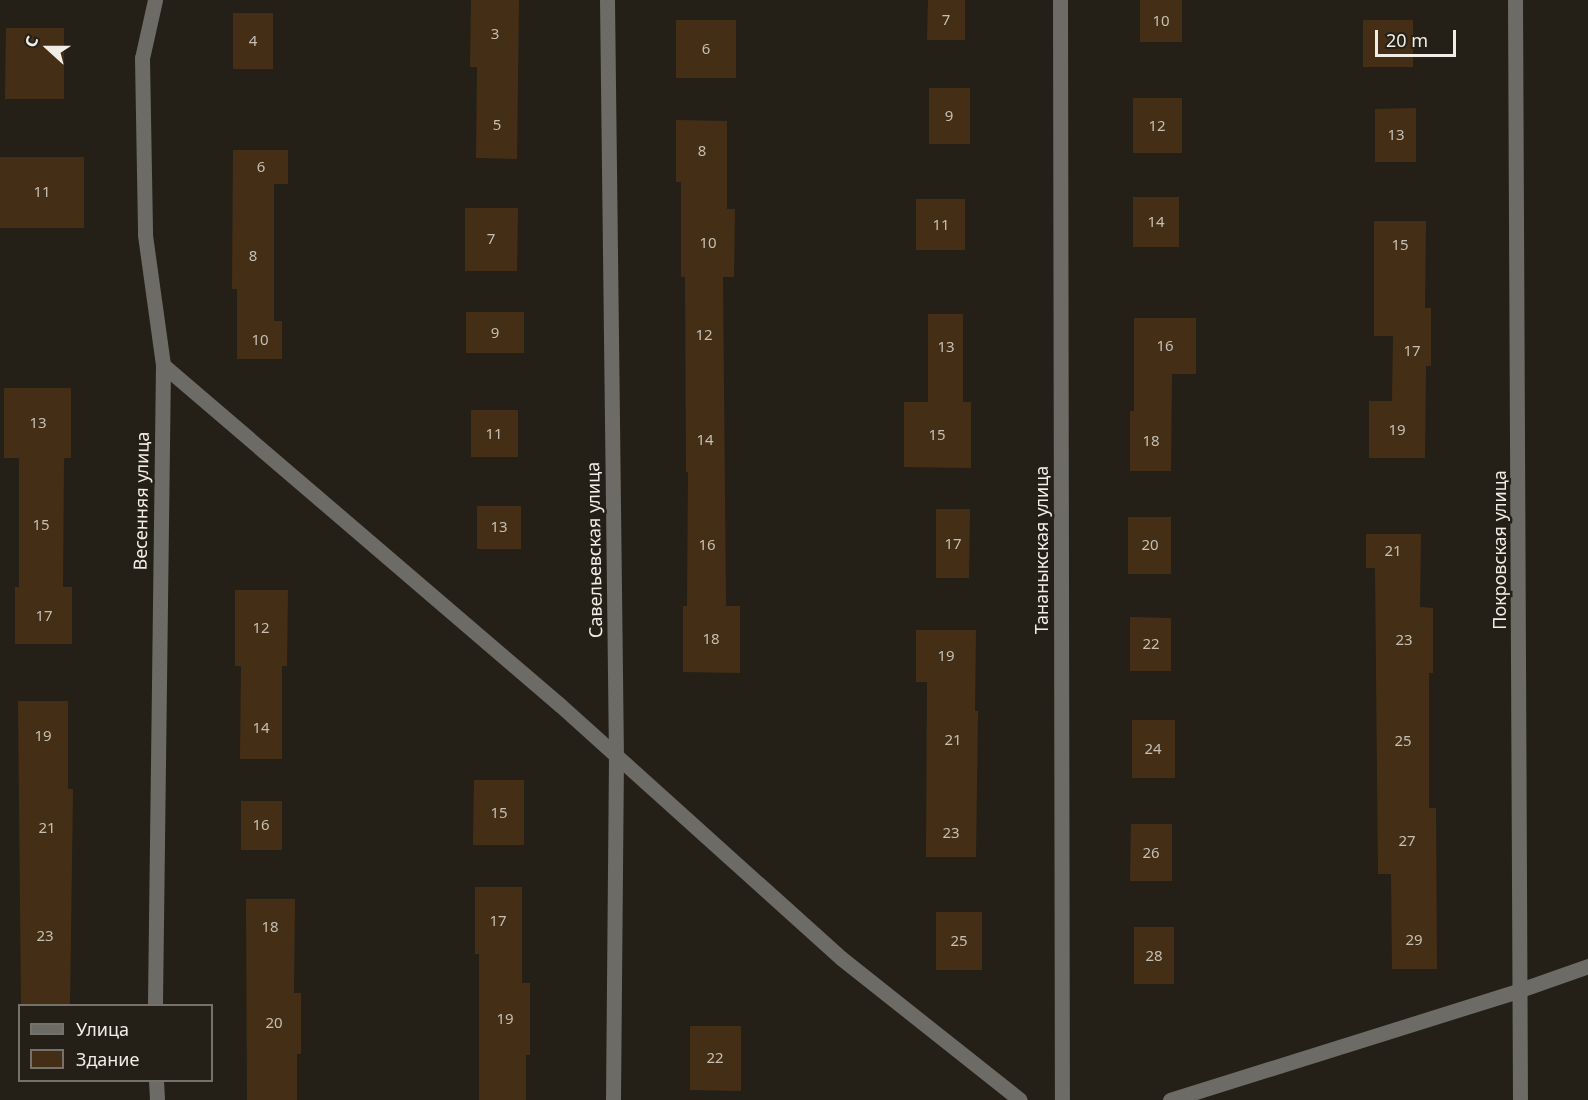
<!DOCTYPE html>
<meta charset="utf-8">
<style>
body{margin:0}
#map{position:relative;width:1588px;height:1100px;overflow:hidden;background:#242017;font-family:"Noto Sans",sans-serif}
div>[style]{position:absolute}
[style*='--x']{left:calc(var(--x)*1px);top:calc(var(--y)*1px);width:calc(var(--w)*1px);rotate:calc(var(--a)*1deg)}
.building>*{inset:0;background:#442f16}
.minor>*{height:15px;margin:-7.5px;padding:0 7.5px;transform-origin:7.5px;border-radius:7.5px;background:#6d6b66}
span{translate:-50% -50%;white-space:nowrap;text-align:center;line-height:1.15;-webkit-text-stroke:5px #242017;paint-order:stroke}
.number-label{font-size:15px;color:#c5beb3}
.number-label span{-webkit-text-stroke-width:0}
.street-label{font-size:18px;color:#f0ede7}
.legend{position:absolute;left:18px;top:1004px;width:195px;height:78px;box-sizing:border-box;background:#242017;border:2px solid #76726a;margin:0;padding:8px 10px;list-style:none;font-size:18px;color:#f0ede7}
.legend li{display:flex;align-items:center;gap:12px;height:30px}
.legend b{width:30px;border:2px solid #76726a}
.north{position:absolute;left:18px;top:18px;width:60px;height:60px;-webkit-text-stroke:4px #242017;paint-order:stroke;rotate:291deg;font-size:16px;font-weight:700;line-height:24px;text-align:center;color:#f0ede7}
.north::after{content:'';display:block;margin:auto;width:21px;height:27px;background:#f0ede7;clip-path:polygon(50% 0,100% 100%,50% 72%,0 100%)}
.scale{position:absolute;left:1375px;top:30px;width:81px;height:27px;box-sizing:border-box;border:3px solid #f0ede7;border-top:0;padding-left:8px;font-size:18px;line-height:21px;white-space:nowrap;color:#f0ede7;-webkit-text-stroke:4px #242017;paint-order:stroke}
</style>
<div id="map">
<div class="building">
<i style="clip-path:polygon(471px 0,519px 0,517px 159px,476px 158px,477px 67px,470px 67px)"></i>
<i style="clip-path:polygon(928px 0,965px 0,965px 40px,927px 40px)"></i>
<i style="clip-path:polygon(1140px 0,1182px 0,1182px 42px,1140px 42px)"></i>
<i style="clip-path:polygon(233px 13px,273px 13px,273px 69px,233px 69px)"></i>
<i style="clip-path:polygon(676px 20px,736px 20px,736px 78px,676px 78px)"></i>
<i style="clip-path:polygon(1363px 20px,1413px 20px,1413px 67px,1363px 67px)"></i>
<i style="clip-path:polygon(6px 28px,64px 28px,64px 99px,5px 99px)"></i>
<i style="clip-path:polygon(929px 88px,970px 88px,970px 144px,929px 144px)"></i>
<i style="clip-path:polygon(1133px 98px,1182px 98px,1182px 153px,1133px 153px)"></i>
<i style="clip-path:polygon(1416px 108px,1416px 162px,1375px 162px,1375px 109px)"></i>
<i style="clip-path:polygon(676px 120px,727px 121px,727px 209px,735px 209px,734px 277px,723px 277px,726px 606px,740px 606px,740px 673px,683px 672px,683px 606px,687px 606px,688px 472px,686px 472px,685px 277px,681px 277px,681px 182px,676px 182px)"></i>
<i style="clip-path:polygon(233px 150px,288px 150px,288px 184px,274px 184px,274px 321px,282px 321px,282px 359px,237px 359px,237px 289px,232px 289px)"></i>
<i style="clip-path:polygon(0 157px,84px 157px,84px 228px,0 228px)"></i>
<i style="clip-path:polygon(1133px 197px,1179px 197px,1179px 247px,1133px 247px)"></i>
<i style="clip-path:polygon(916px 199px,965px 199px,965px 250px,916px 250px)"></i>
<i style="clip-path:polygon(465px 208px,518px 208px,517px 271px,465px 271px)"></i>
<i style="clip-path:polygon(1374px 221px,1426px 221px,1425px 308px,1431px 308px,1431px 366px,1426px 366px,1425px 458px,1369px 458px,1369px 401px,1392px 401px,1393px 336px,1374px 336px)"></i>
<i style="clip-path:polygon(466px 312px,524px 312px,524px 353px,466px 353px)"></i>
<i style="clip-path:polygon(928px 314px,963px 314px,963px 402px,971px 402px,971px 468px,904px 467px,904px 402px,928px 402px)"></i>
<i style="clip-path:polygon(1134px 318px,1196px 318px,1196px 374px,1172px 374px,1171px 471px,1130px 471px,1130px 411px,1134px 411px)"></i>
<i style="clip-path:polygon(4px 388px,71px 388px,71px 458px,64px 458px,63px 587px,72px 587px,72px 644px,15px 644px,15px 587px,19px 587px,19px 458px,4px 458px)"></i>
<i style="clip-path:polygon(471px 410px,518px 410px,518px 457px,471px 457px)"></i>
<i style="clip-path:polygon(477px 506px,521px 506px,521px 549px,477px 549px)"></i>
<i style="clip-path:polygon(936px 509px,970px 509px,969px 578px,936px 578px)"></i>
<i style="clip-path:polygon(1128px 517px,1171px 517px,1171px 574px,1128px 574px)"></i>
<i style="clip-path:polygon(1366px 534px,1421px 534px,1420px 607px,1433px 608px,1433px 673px,1429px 673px,1429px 808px,1436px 808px,1437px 969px,1392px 969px,1391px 874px,1378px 874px,1375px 568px,1366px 568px)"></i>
<i style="clip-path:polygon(235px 590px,288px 590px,287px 666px,282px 666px,282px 759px,240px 759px,241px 666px,235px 666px)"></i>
<i style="clip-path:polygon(1130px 617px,1171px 618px,1171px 671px,1130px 671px)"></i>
<i style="clip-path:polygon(916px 630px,976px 630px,975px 711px,978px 711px,976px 857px,926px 857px,927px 682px,916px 682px)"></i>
<i style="clip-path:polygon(18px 701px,68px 701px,68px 789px,73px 789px,70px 1005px,21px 1005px)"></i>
<i style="clip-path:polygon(1132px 720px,1175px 720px,1175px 778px,1132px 778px)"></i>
<i style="clip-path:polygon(474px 780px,524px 780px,524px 845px,473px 845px)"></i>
<i style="clip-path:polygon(241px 801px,282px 801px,282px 850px,241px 850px)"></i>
<i style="clip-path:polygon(1131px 824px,1172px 824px,1172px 881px,1130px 881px)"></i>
<i style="clip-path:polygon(475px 887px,522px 887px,522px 983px,530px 983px,530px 1055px,526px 1055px,526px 1100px,479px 1100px,479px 954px,475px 954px)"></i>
<i style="clip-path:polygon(246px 899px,295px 899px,294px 993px,301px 993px,301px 1054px,297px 1054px,297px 1100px,247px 1100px)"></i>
<i style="clip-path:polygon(936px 912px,982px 912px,982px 970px,936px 970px)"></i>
<i style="clip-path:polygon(1134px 927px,1174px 927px,1174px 984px,1134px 984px)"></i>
<i style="clip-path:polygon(690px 1026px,741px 1026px,741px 1091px,690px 1090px)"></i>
</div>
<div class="minor">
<i style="--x:155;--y:0;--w:59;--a:102.6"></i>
<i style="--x:142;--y:58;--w:177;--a:89"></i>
<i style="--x:145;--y:235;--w:131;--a:82.1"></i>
<i style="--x:163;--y:365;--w:641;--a:90.72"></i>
<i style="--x:607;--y:0;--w:756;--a:89.32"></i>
<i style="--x:616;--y:756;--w:344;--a:90.5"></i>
<i style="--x:1060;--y:0;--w:1100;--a:89.9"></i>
<i style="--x:1515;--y:0;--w:1100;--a:89.74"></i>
<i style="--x:163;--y:365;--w:523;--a:40.58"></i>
<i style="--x:560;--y:705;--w:378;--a:42"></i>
<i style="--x:841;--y:958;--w:228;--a:38.4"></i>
<i style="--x:156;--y:1080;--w:20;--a:87"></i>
<i style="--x:1170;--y:1100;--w:367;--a:-17.4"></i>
<i style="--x:1520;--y:990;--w:72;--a:-19.4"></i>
</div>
<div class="number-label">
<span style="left:946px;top:20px">7</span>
<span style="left:1161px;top:21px">10</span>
<span style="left:495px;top:34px">3</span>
<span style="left:253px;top:41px">4</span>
<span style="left:706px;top:49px">6</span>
<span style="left:949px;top:116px">9</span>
<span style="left:497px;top:125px">5</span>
<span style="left:1157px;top:126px">12</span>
<span style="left:1396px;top:135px">13</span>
<span style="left:702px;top:151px">8</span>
<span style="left:261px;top:167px">6</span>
<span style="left:42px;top:192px">11</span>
<span style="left:1156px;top:222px">14</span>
<span style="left:941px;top:225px">11</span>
<span style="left:491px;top:239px">7</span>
<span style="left:708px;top:243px">10</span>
<span style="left:1400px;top:245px">15</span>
<span style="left:253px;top:256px">8</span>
<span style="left:495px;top:333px">9</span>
<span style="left:704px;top:335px">12</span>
<span style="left:260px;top:340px">10</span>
<span style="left:1165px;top:346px">16</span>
<span style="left:946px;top:347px">13</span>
<span style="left:1412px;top:351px">17</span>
<span style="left:38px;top:423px">13</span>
<span style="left:1397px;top:430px">19</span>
<span style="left:494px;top:434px">11</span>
<span style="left:937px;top:435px">15</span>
<span style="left:705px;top:440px">14</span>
<span style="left:1151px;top:441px">18</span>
<span style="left:41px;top:525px">15</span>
<span style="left:499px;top:527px">13</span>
<span style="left:953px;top:544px">17</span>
<span style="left:707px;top:545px">16</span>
<span style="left:1150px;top:545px">20</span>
<span style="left:1393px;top:551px">21</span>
<span style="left:44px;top:616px">17</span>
<span style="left:261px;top:628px">12</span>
<span style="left:711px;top:639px">18</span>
<span style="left:1404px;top:640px">23</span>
<span style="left:1151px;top:644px">22</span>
<span style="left:946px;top:656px">19</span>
<span style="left:261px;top:728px">14</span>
<span style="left:43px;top:736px">19</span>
<span style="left:953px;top:740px">21</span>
<span style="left:1403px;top:741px">25</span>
<span style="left:1153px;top:749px">24</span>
<span style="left:499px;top:813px">15</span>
<span style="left:261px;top:825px">16</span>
<span style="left:47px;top:828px">21</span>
<span style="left:951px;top:833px">23</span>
<span style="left:1407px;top:841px">27</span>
<span style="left:1151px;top:853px">26</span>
<span style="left:498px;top:921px">17</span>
<span style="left:270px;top:927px">18</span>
<span style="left:45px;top:936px">23</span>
<span style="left:1414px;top:940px">29</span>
<span style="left:959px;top:941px">25</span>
<span style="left:1154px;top:956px">28</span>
<span style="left:505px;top:1019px">19</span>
<span style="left:274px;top:1023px">20</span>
<span style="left:715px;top:1058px">22</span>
</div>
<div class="street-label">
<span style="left:141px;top:501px;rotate:-89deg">Весенняя улица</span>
<span style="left:594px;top:550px;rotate:-91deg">Савельевская улица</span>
<span style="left:1041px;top:550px;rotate:-90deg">Тананыкская улица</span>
<span style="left:1499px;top:550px;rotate:-90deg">Покровская улица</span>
</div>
<ul class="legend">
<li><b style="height:8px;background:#6d6b66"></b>Улица</li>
<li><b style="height:16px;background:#442f16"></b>Здание</li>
</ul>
<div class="north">С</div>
<div class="scale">20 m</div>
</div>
